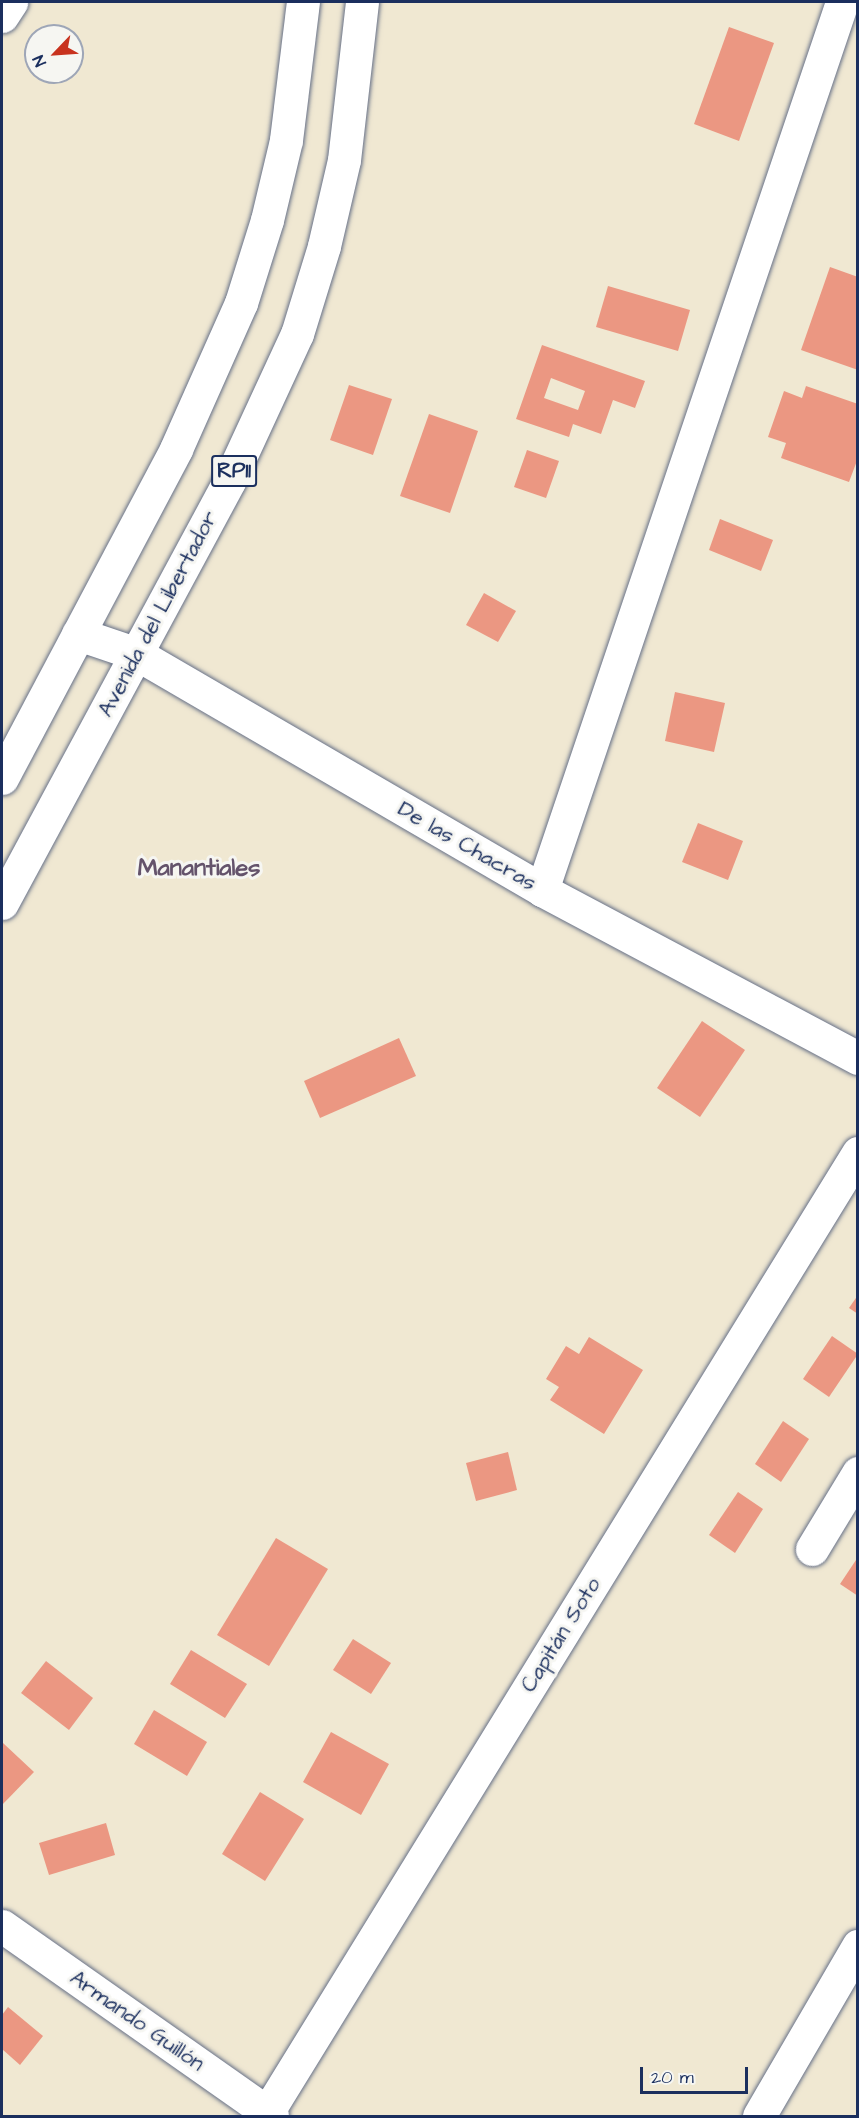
<!DOCTYPE html>
<meta charset="utf-8">
<style>
body{margin:0}
#map{position:relative;width:859px;height:2118px;overflow:hidden;background:#f0e8d2;font-family:"Architects Daughter",sans-serif}
div>[style]{position:absolute}
[style*='--x']{left:calc(var(--x)*1px);top:calc(var(--y)*1px);width:calc(var(--w)*1px);rotate:calc(var(--a)*1deg)}
.building>*{inset:0;background:#eb9782}
.roads{filter:drop-shadow(0 0 2px #667087) drop-shadow(0 0 2px #667087)}
.minor>*{height:33px;margin:-16.5px;padding:0 16.5px;transform-origin:16.5px;border-radius:16.5px;background:#fff}
.major>*{height:33px;margin:-16.5px;padding:0 16.5px;transform-origin:16.5px;border-radius:16.5px;background:#fff}
span{translate:-50% -50%;white-space:nowrap;text-align:center;line-height:1.15;-webkit-text-stroke:6px #f6f6f2;paint-order:stroke}
.shield-label span{padding:2px 4px;background:#f6f6f2;border:2px solid;border-radius:4px;-webkit-text-stroke-width:0}
.shield-label{font-size:21px;color:#1b2f5e;font-weight:700}
.street-label{font-size:22px;color:#1b2f5e}
.neighbourhood-label{font-size:24px;color:#64536b;font-weight:700}
.frame{position:absolute;inset:0;border:3px solid #1b2f5e;pointer-events:none}
.north{position:absolute;left:24px;top:24px;width:60px;height:60px;box-sizing:border-box;background:#f6f6f2;border:2px solid #9ea6b7;border-radius:50%;rotate:245deg;font-size:16px;font-weight:700;line-height:24px;text-align:center;color:#1b2f5e}
.north::after{content:'';display:block;margin:auto;width:21px;height:27px;background:#c8321e;clip-path:polygon(50% 0,100% 100%,50% 72%,0 100%)}
.scale{position:absolute;left:640px;top:2067px;width:108px;height:27px;box-sizing:border-box;border:3px solid #1b2f5e;border-top:0;padding-left:8px;font-size:18px;line-height:21px;white-space:nowrap;color:#1b2f5e;-webkit-text-stroke:4px #f6f6f2;paint-order:stroke}
</style>
<div id="map">
<div class="building">
<i style="clip-path:polygon(729px 27px,774px 43px,739px 141px,694px 124px)"></i>
<i style="clip-path:polygon(830px 267px,858px 277px,858px 370px,801px 350px)"></i>
<i style="clip-path:polygon(608px 286px,690px 310px,678px 351px,596px 327px)"></i>
<i style="clip-path:polygon(evenodd,542px 345px,645px 381px,635px 408px,613px 400px,601px 434px,573px 424px,569px 437px,516px 419px,542px 345px,551px 378px,585px 391px,578px 410px,544px 398px,551px 378px)"></i>
<i style="clip-path:polygon(349px 385px,392px 399px,373px 455px,330px 440px)"></i>
<i style="clip-path:polygon(806px 386px,858px 404px,858px 458px,849px 482px,781px 458px,786px 443px,768px 437px,784px 391px,802px 398px)"></i>
<i style="clip-path:polygon(429px 414px,478px 431px,450px 513px,400px 496px)"></i>
<i style="clip-path:polygon(527px 450px,559px 461px,546px 498px,514px 487px)"></i>
<i style="clip-path:polygon(720px 519px,773px 540px,761px 571px,709px 550px)"></i>
<i style="clip-path:polygon(484px 593px,516px 611px,498px 642px,466px 625px)"></i>
<i style="clip-path:polygon(675px 692px,725px 703px,714px 752px,665px 741px)"></i>
<i style="clip-path:polygon(698px 823px,743px 841px,728px 880px,682px 862px)"></i>
<i style="clip-path:polygon(702px 1021px,745px 1050px,700px 1117px,657px 1088px)"></i>
<i style="clip-path:polygon(399px 1038px,416px 1076px,320px 1118px,304px 1081px)"></i>
<i style="clip-path:polygon(858px 1295px,858px 1314px,849px 1308px)"></i>
<i style="clip-path:polygon(832px 1336px,858px 1354px,829px 1397px,803px 1379px)"></i>
<i style="clip-path:polygon(589px 1337px,643px 1370px,604px 1434px,550px 1400px,559px 1387px,546px 1379px,566px 1346px,579px 1354px)"></i>
<i style="clip-path:polygon(783px 1421px,809px 1439px,781px 1482px,755px 1464px)"></i>
<i style="clip-path:polygon(508px 1452px,517px 1490px,476px 1501px,466px 1463px)"></i>
<i style="clip-path:polygon(738px 1492px,763px 1509px,735px 1553px,709px 1535px)"></i>
<i style="clip-path:polygon(276px 1538px,328px 1569px,269px 1666px,217px 1635px)"></i>
<i style="clip-path:polygon(858px 1557px,858px 1596px,840px 1584px)"></i>
<i style="clip-path:polygon(353px 1639px,391px 1663px,371px 1694px,333px 1670px)"></i>
<i style="clip-path:polygon(191px 1650px,247px 1684px,225px 1718px,170px 1684px)"></i>
<i style="clip-path:polygon(46px 1661px,93px 1698px,69px 1730px,21px 1693px)"></i>
<i style="clip-path:polygon(154px 1710px,207px 1742px,187px 1776px,134px 1744px)"></i>
<i style="clip-path:polygon(331px 1732px,389px 1764px,361px 1815px,303px 1782px)"></i>
<i style="clip-path:polygon(3px 1743px,34px 1772px,2px 1805px,2px 1745px)"></i>
<i style="clip-path:polygon(260px 1792px,304px 1819px,265px 1881px,222px 1854px)"></i>
<i style="clip-path:polygon(106px 1823px,115px 1855px,49px 1875px,39px 1843px)"></i>
<i style="clip-path:polygon(8px 2007px,43px 2036px,20px 2065px,2px 2049px,2px 2015px)"></i>
</div>
<div class="roads">
<div class="minor">
<i style="--x:2;--y:16;--w:17;--a:-57"></i>
<i style="--x:78;--y:634;--w:62;--a:18.7"></i>
<i style="--x:137;--y:654;--w:469;--a:30.2"></i>
<i style="--x:542;--y:890;--w:358;--a:28"></i>
<i style="--x:542;--y:890;--w:937;--a:-71.33"></i>
<i style="--x:812;--y:1549;--w:89;--a:-58.8"></i>
<i style="--x:2;--y:1926;--w:330;--a:35.1"></i>
<i style="--x:265;--y:2116;--w:1131;--a:-58.38"></i>
<i style="--x:759;--y:2116;--w:197;--a:-59.8"></i>
</div>
<div class="major">
<i style="--x:2;--y:778;--w:372;--a:-62.1"></i>
<i style="--x:176;--y:449;--w:160;--a:-66"></i>
<i style="--x:241;--y:303;--w:87;--a:-72.6"></i>
<i style="--x:267;--y:220;--w:82;--a:-76.6"></i>
<i style="--x:286;--y:140;--w:139;--a:-83"></i>
<i style="--x:2;--y:903;--w:479;--a:-61.7"></i>
<i style="--x:229;--y:481;--w:162;--a:-65.2"></i>
<i style="--x:297;--y:334;--w:92;--a:-72.9"></i>
<i style="--x:324;--y:246;--w:88;--a:-76.9"></i>
<i style="--x:344;--y:160;--w:159;--a:-83.5"></i>
</div>
</div>
<div class="shield-label">
<span style="left:234px;top:471px">RP11</span>
</div>
<div class="street-label">
<span style="left:158px;top:614px;rotate:-62deg">Avenida del Libertador</span>
<span style="left:467px;top:846px;rotate:30deg">De las Chacras</span>
<span style="left:561px;top:1635px;rotate:-58deg">Capitán Soto</span>
<span style="left:137px;top:2021px;rotate:35deg">Armando Guillón</span>
</div>
<div class="neighbourhood-label">
<span style="left:199px;top:869px">Manantiales</span>
</div>
<div class="frame"></div>
<div class="north">N</div>
<div class="scale">20 m</div>
</div>
